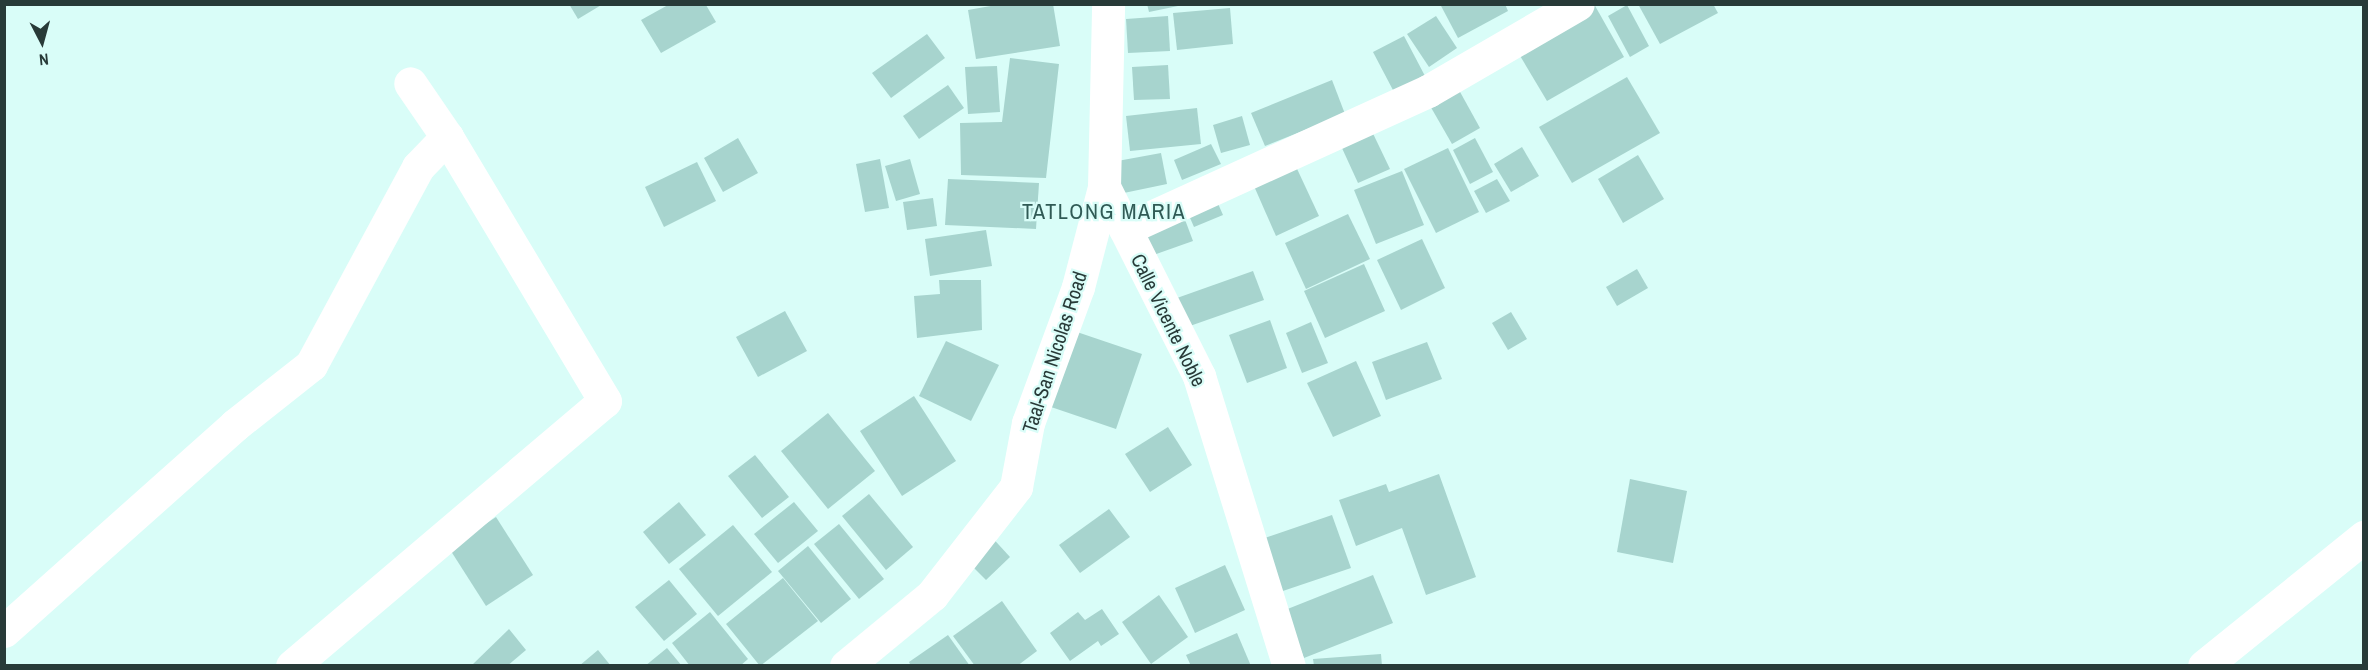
<!DOCTYPE html>
<style>
body{margin:0}
#map{position:relative;width:2368px;height:670px;overflow:hidden;background:#d9fdf8;font-family:"Archivo Narrow",sans-serif}
div>[style]{position:absolute}
[style*='--x']{left:calc(var(--x)*1px);top:calc(var(--y)*1px);width:calc(var(--w)*1px);rotate:calc(var(--a)*1deg)}
.building>*{inset:0;background:#a7d4ce}
.minor>*{height:33px;margin:-16.5px;padding:0 16.5px;transform-origin:16.5px;border-radius:16.5px;background:#fff}
.tertiary>*{height:33px;margin:-16.5px;padding:0 16.5px;transform-origin:16.5px;border-radius:16.5px;background:#fff}
.secondary>*{height:33px;margin:-16.5px;padding:0 16.5px;transform-origin:16.5px;border-radius:16.5px;background:#fff}
span{translate:-50% -50%;white-space:nowrap;text-align:center;line-height:1.15;-webkit-text-stroke:4.5px #d9fdf8;paint-order:stroke}
.street-label{font-size:20px;color:#283a38}
.quarter-label{font-size:22px;color:#305a55;letter-spacing:1.5px}
.frame{position:absolute;inset:0;border:6px solid #283a38;pointer-events:none}
.north{position:absolute;left:12px;top:12px;width:60px;height:60px;-webkit-text-stroke:4px #d9fdf8;paint-order:stroke;rotate:174deg;font-size:16px;font-weight:700;line-height:24px;text-align:center;color:#283a38}
.north::after{content:'';display:block;margin:auto;width:21px;height:27px;background:#283a38;clip-path:polygon(50% 0,100% 100%,50% 72%,0 100%)}
</style>
<div id="map">
<div class="building">
<i style="clip-path:polygon(569px 4px,603px 4px,578px 19px)"></i>
<i style="clip-path:polygon(1002px 4px,1053px 4px,1060px 46px,976px 59px,968px 10px)"></i>
<i style="clip-path:polygon(1147px 4px,1178px 4px,1178px 6px,1149px 12px)"></i>
<i style="clip-path:polygon(1440px 4px,1505px 4px,1508px 11px,1458px 38px)"></i>
<i style="clip-path:polygon(1594px 4px,1624px 57px,1547px 101px,1513px 44px)"></i>
<i style="clip-path:polygon(1638px 4px,1713px 4px,1718px 13px,1660px 44px)"></i>
<i style="clip-path:polygon(668px 5px,706px 5px,716px 22px,661px 53px,641px 20px)"></i>
<i style="clip-path:polygon(1627px 5px,1649px 46px,1630px 57px,1608px 16px)"></i>
<i style="clip-path:polygon(1230px 8px,1233px 44px,1177px 50px,1173px 13px)"></i>
<i style="clip-path:polygon(1168px 16px,1170px 51px,1128px 53px,1126px 19px)"></i>
<i style="clip-path:polygon(1436px 16px,1457px 48px,1429px 67px,1407px 34px)"></i>
<i style="clip-path:polygon(927px 34px,945px 58px,891px 98px,872px 73px)"></i>
<i style="clip-path:polygon(1404px 36px,1425px 76px,1394px 92px,1373px 52px)"></i>
<i style="clip-path:polygon(1010px 58px,1059px 64px,1046px 178px,961px 175px,960px 123px,1002px 122px)"></i>
<i style="clip-path:polygon(1168px 65px,1170px 99px,1134px 100px,1132px 67px)"></i>
<i style="clip-path:polygon(997px 66px,1000px 112px,968px 114px,965px 67px)"></i>
<i style="clip-path:polygon(1627px 77px,1660px 133px,1572px 183px,1539px 127px)"></i>
<i style="clip-path:polygon(1332px 80px,1345px 114px,1265px 146px,1251px 113px)"></i>
<i style="clip-path:polygon(1454px 81px,1480px 128px,1452px 144px,1425px 97px)"></i>
<i style="clip-path:polygon(948px 85px,964px 108px,919px 139px,903px 116px)"></i>
<i style="clip-path:polygon(1197px 108px,1201px 144px,1130px 151px,1126px 116px)"></i>
<i style="clip-path:polygon(1242px 116px,1250px 145px,1221px 153px,1213px 125px)"></i>
<i style="clip-path:polygon(1367px 121px,1390px 169px,1358px 183px,1336px 135px)"></i>
<i style="clip-path:polygon(738px 138px,758px 173px,723px 192px,704px 158px)"></i>
<i style="clip-path:polygon(1475px 138px,1493px 172px,1470px 184px,1453px 150px)"></i>
<i style="clip-path:polygon(1211px 144px,1221px 164px,1182px 180px,1174px 160px)"></i>
<i style="clip-path:polygon(1522px 147px,1539px 176px,1511px 192px,1494px 164px)"></i>
<i style="clip-path:polygon(1448px 148px,1479px 212px,1436px 233px,1404px 169px)"></i>
<i style="clip-path:polygon(1161px 153px,1167px 184px,1119px 194px,1112px 162px)"></i>
<i style="clip-path:polygon(1638px 155px,1664px 199px,1623px 223px,1598px 179px)"></i>
<i style="clip-path:polygon(1292px 158px,1319px 216px,1276px 236px,1250px 177px)"></i>
<i style="clip-path:polygon(880px 159px,889px 208px,865px 212px,856px 164px)"></i>
<i style="clip-path:polygon(910px 159px,920px 194px,896px 201px,885px 166px)"></i>
<i style="clip-path:polygon(697px 162px,716px 201px,664px 227px,645px 187px)"></i>
<i style="clip-path:polygon(1402px 171px,1424px 225px,1376px 244px,1354px 190px)"></i>
<i style="clip-path:polygon(948px 179px,1039px 183px,1036px 229px,945px 225px)"></i>
<i style="clip-path:polygon(1497px 179px,1510px 201px,1486px 213px,1474px 191px)"></i>
<i style="clip-path:polygon(1213px 192px,1223px 215px,1194px 227px,1184px 204px)"></i>
<i style="clip-path:polygon(933px 198px,937px 226px,907px 230px,903px 202px)"></i>
<i style="clip-path:polygon(1181px 209px,1193px 241px,1145px 258px,1134px 226px)"></i>
<i style="clip-path:polygon(1348px 214px,1370px 259px,1306px 289px,1285px 243px)"></i>
<i style="clip-path:polygon(986px 230px,992px 266px,930px 276px,925px 239px)"></i>
<i style="clip-path:polygon(1422px 239px,1445px 288px,1401px 310px,1377px 260px)"></i>
<i style="clip-path:polygon(1364px 264px,1385px 311px,1325px 338px,1304px 291px)"></i>
<i style="clip-path:polygon(1637px 269px,1648px 288px,1617px 306px,1606px 287px)"></i>
<i style="clip-path:polygon(1253px 271px,1264px 300px,1187px 327px,1177px 298px)"></i>
<i style="clip-path:polygon(939px 280px,981px 280px,982px 330px,917px 338px,914px 296px,940px 294px)"></i>
<i style="clip-path:polygon(785px 311px,807px 351px,758px 377px,736px 337px)"></i>
<i style="clip-path:polygon(1511px 312px,1527px 339px,1508px 350px,1492px 323px)"></i>
<i style="clip-path:polygon(1270px 320px,1287px 368px,1247px 383px,1229px 335px)"></i>
<i style="clip-path:polygon(1311px 322px,1328px 363px,1302px 373px,1286px 333px)"></i>
<i style="clip-path:polygon(1077px 332px,1142px 354px,1116px 429px,1051px 407px)"></i>
<i style="clip-path:polygon(946px 341px,999px 365px,971px 421px,919px 396px)"></i>
<i style="clip-path:polygon(1427px 342px,1442px 379px,1386px 400px,1372px 362px)"></i>
<i style="clip-path:polygon(1356px 361px,1381px 416px,1333px 437px,1307px 383px)"></i>
<i style="clip-path:polygon(914px 396px,956px 461px,902px 496px,860px 431px)"></i>
<i style="clip-path:polygon(828px 413px,875px 471px,828px 509px,781px 451px)"></i>
<i style="clip-path:polygon(1168px 427px,1192px 465px,1150px 492px,1125px 454px)"></i>
<i style="clip-path:polygon(755px 455px,789px 497px,762px 518px,728px 476px)"></i>
<i style="clip-path:polygon(1439px 474px,1476px 577px,1426px 595px,1402px 528px,1356px 546px,1339px 500px,1386px 484px,1389px 492px)"></i>
<i style="clip-path:polygon(1630px 479px,1687px 491px,1673px 563px,1617px 552px)"></i>
<i style="clip-path:polygon(869px 494px,913px 547px,886px 570px,842px 516px)"></i>
<i style="clip-path:polygon(679px 502px,706px 535px,669px 564px,643px 532px)"></i>
<i style="clip-path:polygon(794px 502px,818px 531px,778px 563px,754px 534px)"></i>
<i style="clip-path:polygon(1109px 509px,1130px 537px,1080px 573px,1059px 545px)"></i>
<i style="clip-path:polygon(1332px 515px,1351px 568px,1274px 594px,1256px 541px)"></i>
<i style="clip-path:polygon(496px 517px,533px 575px,486px 606px,449px 548px)"></i>
<i style="clip-path:polygon(839px 524px,884px 579px,859px 599px,814px 544px)"></i>
<i style="clip-path:polygon(733px 525px,772px 572px,718px 616px,679px 569px)"></i>
<i style="clip-path:polygon(988px 533px,1010px 557px,986px 580px,963px 557px)"></i>
<i style="clip-path:polygon(808px 546px,851px 599px,821px 623px,778px 571px)"></i>
<i style="clip-path:polygon(1225px 565px,1245px 610px,1195px 633px,1175px 588px)"></i>
<i style="clip-path:polygon(1373px 575px,1393px 623px,1304px 658px,1285px 610px)"></i>
<i style="clip-path:polygon(783px 578px,818px 621px,760px 666px,726px 624px)"></i>
<i style="clip-path:polygon(669px 580px,697px 614px,664px 641px,635px 607px)"></i>
<i style="clip-path:polygon(1159px 595px,1188px 637px,1151px 664px,1122px 622px)"></i>
<i style="clip-path:polygon(1002px 601px,1037px 651px,1017px 666px,975px 666px,953px 636px)"></i>
<i style="clip-path:polygon(1102px 609px,1119px 634px,1101px 646px,1098px 641px,1070px 661px,1050px 633px,1078px 612px,1085px 620px)"></i>
<i style="clip-path:polygon(710px 612px,748px 659px,740px 666px,690px 666px,672px 643px)"></i>
<i style="clip-path:polygon(509px 629px,526px 650px,507px 666px,471px 666px)"></i>
<i style="clip-path:polygon(1237px 633px,1251px 666px,1191px 666px,1186px 655px)"></i>
<i style="clip-path:polygon(948px 635px,970px 666px,911px 666px,909px 662px)"></i>
<i style="clip-path:polygon(667px 648px,682px 666px,645px 666px)"></i>
<i style="clip-path:polygon(598px 650px,611px 666px,579px 666px)"></i>
<i style="clip-path:polygon(1381px 654px,1382px 666px,1314px 666px,1313px 659px)"></i>
</div>
<div class="minor">
<i style="--x:1125;--y:229;--w:333;--a:-24.5"></i>
<i style="--x:1428;--y:91;--w:173;--a:-30.1"></i>
<i style="--x:4;--y:631;--w:310;--a:-41.7"></i>
<i style="--x:235;--y:425;--w:97;--a:-38.3"></i>
<i style="--x:311;--y:365;--w:225;--a:-61.6"></i>
<i style="--x:418;--y:167;--w:42;--a:-46"></i>
<i style="--x:292;--y:666;--w:410;--a:-40.3"></i>
<i style="--x:605;--y:401;--w:308;--a:-120.9"></i>
<i style="--x:447;--y:137;--w:65;--a:-124.4"></i>
<i style="--x:2204;--y:666;--w:206;--a:-38.9"></i>
</div>
<div class="tertiary">
<i style="--x:1104;--y:187;--w:212;--a:63.3"></i>
<i style="--x:1199;--y:376;--w:304;--a:72.8"></i>
</div>
<div class="secondary">
<i style="--x:846;--y:666;--w:112;--a:-39.5"></i>
<i style="--x:932;--y:595;--w:137;--a:-52.1"></i>
<i style="--x:1016;--y:487;--w:65;--a:-79.4"></i>
<i style="--x:1028;--y:423;--w:145;--a:-69.8"></i>
<i style="--x:1078;--y:287;--w:103;--a:-75.4"></i>
<i style="--x:1104;--y:187;--w:183;--a:-88.7"></i>
</div>
<div class="street-label">
<span style="left:1169px;top:320px;rotate:64deg">Calle Vicente Noble</span>
<span style="left:1054px;top:352px;rotate:-72deg">Taal-San Nicolas Road</span>
</div>
<div class="quarter-label">
<span style="left:1104px;top:212px">TATLONG MARIA</span>
</div>
<div class="frame"></div>
<div class="north">N</div>
</div>
